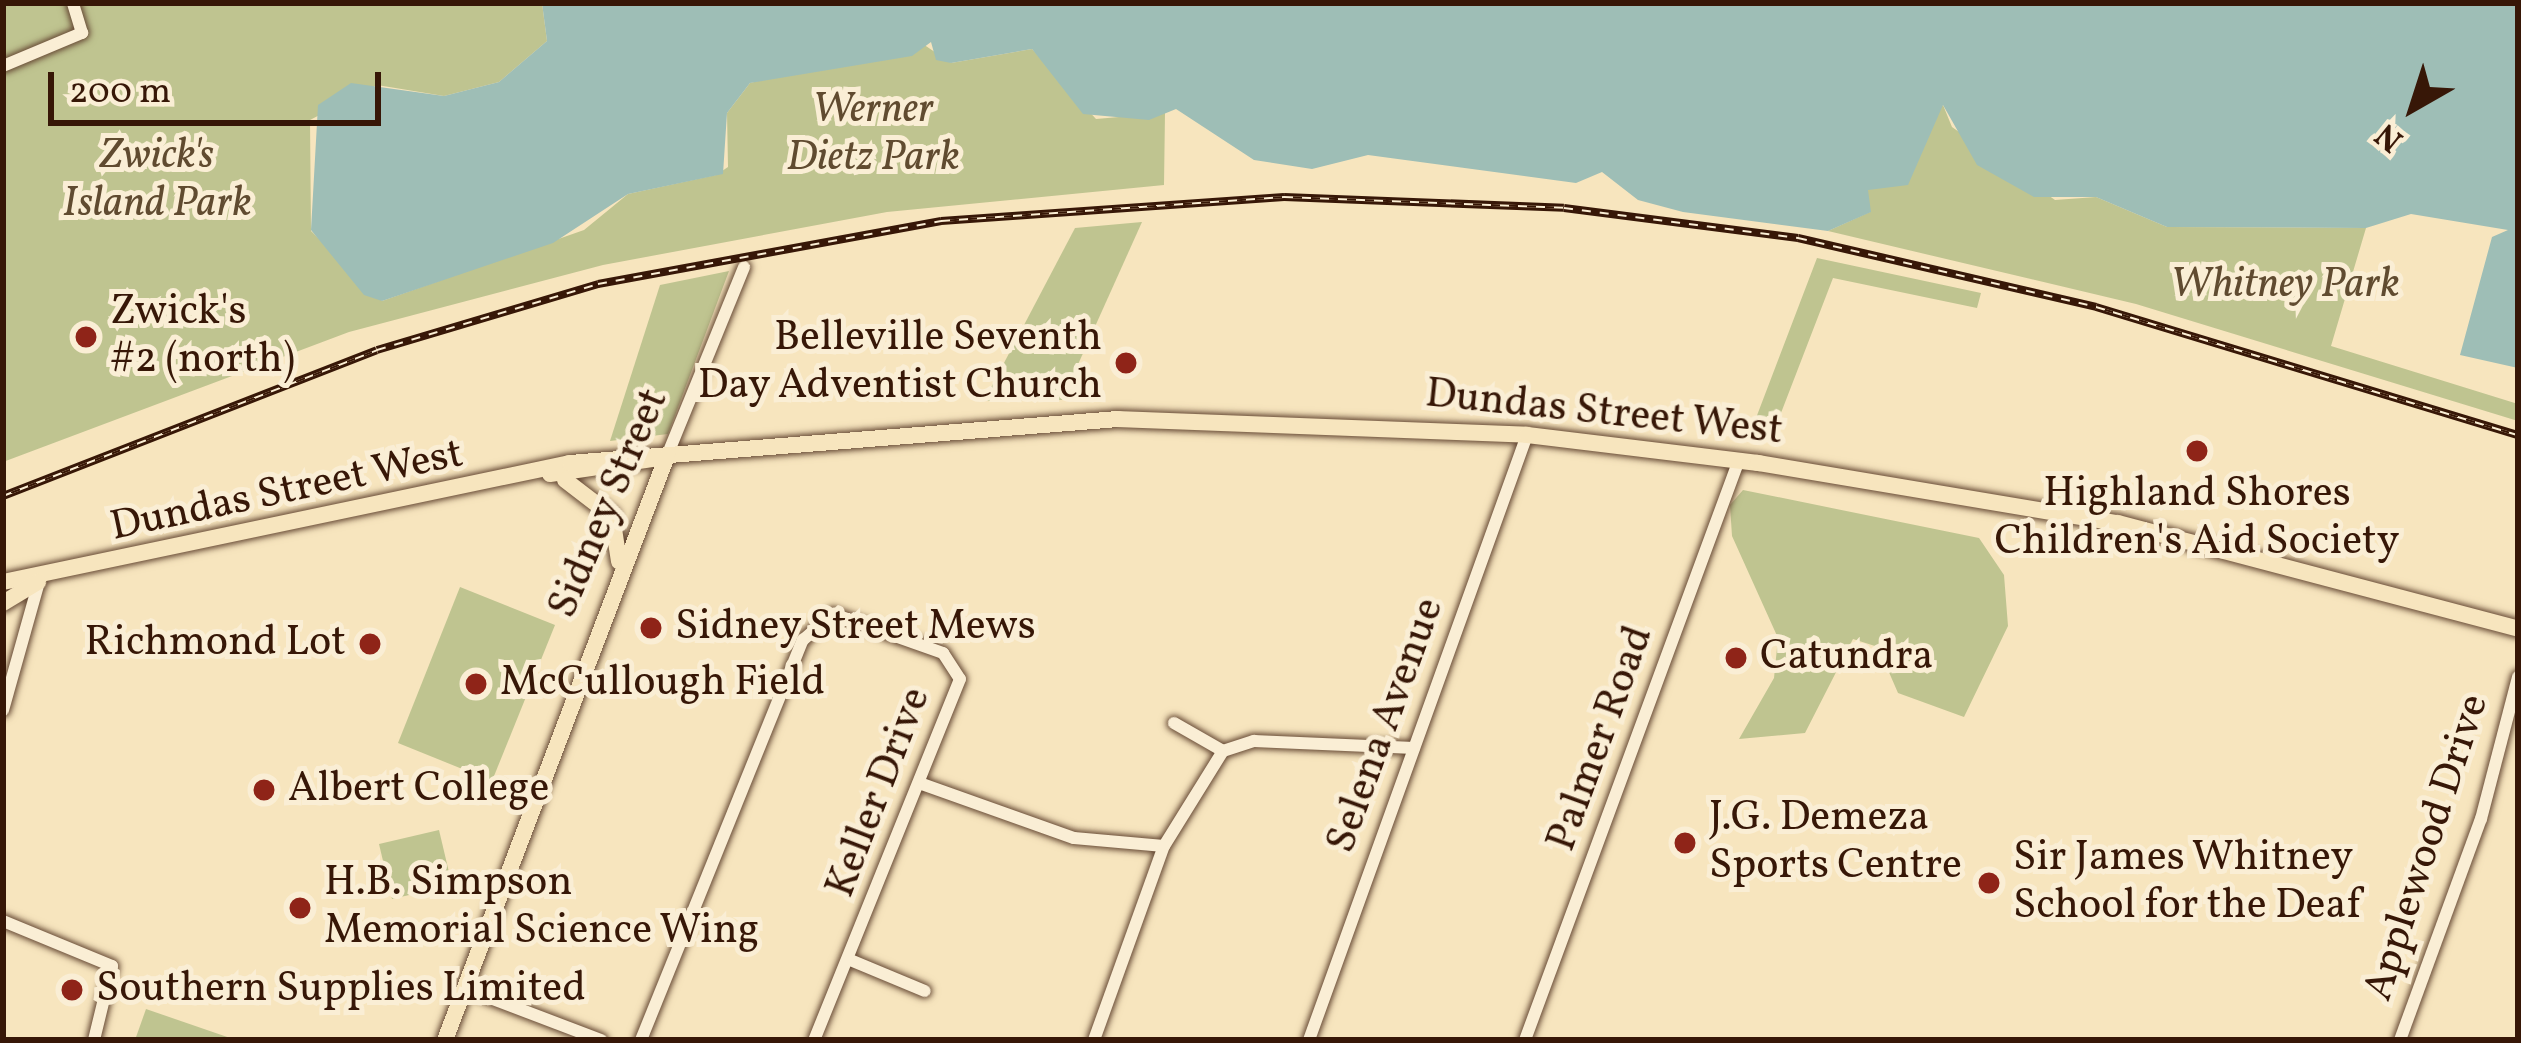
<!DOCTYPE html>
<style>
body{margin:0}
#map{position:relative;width:2521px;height:1043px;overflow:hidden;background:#f7e5be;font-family:Vollkorn,serif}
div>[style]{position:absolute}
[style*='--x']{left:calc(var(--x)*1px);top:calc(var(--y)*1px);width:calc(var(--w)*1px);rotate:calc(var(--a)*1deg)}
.green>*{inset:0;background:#bfc490}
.water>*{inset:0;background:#9ebeb6}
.roads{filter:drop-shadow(0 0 3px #674a35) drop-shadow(0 0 3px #674a35)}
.minor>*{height:12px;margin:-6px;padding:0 6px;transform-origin:6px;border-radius:6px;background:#faeed5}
.major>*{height:16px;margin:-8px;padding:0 8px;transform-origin:8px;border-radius:8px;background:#f7e5be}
.rail>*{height:8px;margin-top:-4px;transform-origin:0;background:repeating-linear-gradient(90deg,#faeed5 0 9px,#371707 0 18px);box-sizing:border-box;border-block:3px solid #371707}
.dots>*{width:33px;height:33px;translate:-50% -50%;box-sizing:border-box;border:6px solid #faeed5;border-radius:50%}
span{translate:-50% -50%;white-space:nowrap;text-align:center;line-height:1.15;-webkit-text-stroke:10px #faeed5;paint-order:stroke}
.park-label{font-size:42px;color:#604b30;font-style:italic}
.poi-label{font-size:42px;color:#371707}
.left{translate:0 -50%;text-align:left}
.right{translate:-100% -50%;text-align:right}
.street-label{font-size:42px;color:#371707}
.frame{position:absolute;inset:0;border:6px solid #371707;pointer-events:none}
.north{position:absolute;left:2353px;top:48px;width:120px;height:120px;-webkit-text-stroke:9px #faeed5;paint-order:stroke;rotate:219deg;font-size:33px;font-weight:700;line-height:48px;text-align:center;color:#371707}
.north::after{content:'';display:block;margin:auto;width:42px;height:54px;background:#371707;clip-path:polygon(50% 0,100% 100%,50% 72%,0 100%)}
.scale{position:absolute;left:48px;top:72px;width:333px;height:54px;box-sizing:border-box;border:6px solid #371707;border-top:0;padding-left:15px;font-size:36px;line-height:42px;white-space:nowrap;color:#371707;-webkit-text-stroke:9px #faeed5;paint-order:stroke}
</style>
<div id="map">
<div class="green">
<i style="clip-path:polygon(3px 3px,542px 3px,547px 41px,499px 82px,444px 96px,377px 85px,310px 120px,311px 231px,382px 301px,584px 230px,628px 194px,716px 175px,728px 167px,727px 113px,750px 83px,920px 42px,951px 63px,1032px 49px,1096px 119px,1165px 113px,1164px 185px,887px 212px,603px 265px,349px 332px,3px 462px)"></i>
<i style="clip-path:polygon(1943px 105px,1952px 127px,2055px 200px,2096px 197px,2167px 227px,2366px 228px,2331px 346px,2518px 404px,2518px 421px,2136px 304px,1828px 231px,1870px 212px,1867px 190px)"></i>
<i style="clip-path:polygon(1142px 222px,1062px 400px,984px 401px,1075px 228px)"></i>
<i style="clip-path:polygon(1817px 258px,1981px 293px,1977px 308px,1833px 278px,1771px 439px,1748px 439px)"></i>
<i style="clip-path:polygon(729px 271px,668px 434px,610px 441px,660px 285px)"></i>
<i style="clip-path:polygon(1743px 490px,1979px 538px,2004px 575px,2008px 626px,1964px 717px,1898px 693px,1878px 647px,1853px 639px,1805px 733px,1739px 739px,1774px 678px,1778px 638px,1732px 536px,1730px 505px)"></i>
<i style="clip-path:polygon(460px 587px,555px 625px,492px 781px,398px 743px)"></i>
<i style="clip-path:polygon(439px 830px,452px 885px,392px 899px,379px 844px)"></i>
<i style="clip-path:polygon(146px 1009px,236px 1040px,135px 1040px)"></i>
</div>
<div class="water">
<i style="clip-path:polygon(542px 3px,2518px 3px,2518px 368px,2460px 355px,2492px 237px,2508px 230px,2411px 214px,2366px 228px,2167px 227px,2096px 197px,2034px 197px,1977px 165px,1943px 105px,1908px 185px,1868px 190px,1871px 212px,1828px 231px,1683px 212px,1638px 200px,1602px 172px,1576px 183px,1368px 155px,1312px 169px,1254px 160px,1176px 109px,1149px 120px,1083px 114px,1032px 49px,951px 63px,936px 60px,931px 42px,912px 56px,750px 83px,727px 113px,723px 174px,628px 194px,553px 243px,382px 301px,364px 295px,311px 230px,318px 105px,351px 83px,444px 96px,499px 82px,547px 41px)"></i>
</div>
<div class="roads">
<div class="minor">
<i style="--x:3;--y:66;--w:86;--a:-22.7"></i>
<i style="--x:82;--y:33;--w:31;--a:-107"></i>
<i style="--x:667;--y:456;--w:204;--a:-67.8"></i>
<i style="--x:3;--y:710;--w:133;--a:-74.3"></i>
<i style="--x:1174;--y:723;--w:56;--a:29.7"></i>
<i style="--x:922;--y:784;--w:161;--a:19.6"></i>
<i style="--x:1074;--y:838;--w:90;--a:5.1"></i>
<i style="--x:3;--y:921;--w:118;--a:22.4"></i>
<i style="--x:112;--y:966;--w:76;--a:103.7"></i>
<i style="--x:848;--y:959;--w:83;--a:22.6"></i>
<i style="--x:464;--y:988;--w:147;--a:20.8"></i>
<i style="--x:641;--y:1040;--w:432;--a:-68"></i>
<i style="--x:803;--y:640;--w:40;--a:-41"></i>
<i style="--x:833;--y:614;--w:117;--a:19.5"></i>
<i style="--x:943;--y:653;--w:31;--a:57"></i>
<i style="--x:960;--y:679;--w:389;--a:112"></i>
<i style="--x:1094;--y:1040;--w:206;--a:-70.2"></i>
<i style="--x:1164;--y:846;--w:112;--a:-58.2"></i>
<i style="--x:1223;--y:751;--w:33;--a:-18"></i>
<i style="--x:1254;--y:741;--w:160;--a:2.5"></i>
<i style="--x:1309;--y:1040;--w:643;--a:-70.18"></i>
<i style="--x:1525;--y:1040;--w:618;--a:-69.75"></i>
<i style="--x:2400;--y:1040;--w:235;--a:-69.9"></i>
<i style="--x:2481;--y:819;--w:147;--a:-75.4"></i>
</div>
<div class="major">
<i style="--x:550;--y:474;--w:117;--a:-8.3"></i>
<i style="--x:565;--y:480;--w:59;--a:37.5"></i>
<i style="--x:612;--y:516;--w:46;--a:81.2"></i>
<i style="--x:3;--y:582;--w:579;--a:-11.85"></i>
<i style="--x:570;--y:463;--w:550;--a:-4.59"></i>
<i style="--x:1118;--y:419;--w:409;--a:2.2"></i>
<i style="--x:1527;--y:435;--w:233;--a:6.9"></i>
<i style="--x:1758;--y:463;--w:365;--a:9.5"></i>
<i style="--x:2118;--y:523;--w:414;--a:14.8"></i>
<i style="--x:3;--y:603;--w:41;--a:-31"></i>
<i style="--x:445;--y:1040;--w:625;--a:-69.19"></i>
</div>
</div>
<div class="rail">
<i style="--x:3;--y:496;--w:401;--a:-21.3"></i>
<i style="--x:377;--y:350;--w:231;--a:-16.6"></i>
<i style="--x:598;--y:284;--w:349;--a:-10.4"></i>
<i style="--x:941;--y:221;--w:344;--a:-4"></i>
<i style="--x:1284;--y:197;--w:280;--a:2.2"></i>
<i style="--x:1564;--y:208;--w:236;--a:7.3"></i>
<i style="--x:1798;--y:238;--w:306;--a:13"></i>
<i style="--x:2096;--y:307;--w:441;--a:16.9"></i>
</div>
<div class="dots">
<i style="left:86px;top:337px;background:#8f2418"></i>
<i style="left:1126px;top:363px;background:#8f2418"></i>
<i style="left:2197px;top:451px;background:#8f2418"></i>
<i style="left:651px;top:628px;background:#8f2418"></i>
<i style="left:370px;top:644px;background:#8f2418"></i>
<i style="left:1736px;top:658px;background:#8f2418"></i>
<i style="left:476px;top:684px;background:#8f2418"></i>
<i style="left:264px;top:790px;background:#8f2418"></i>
<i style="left:1685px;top:843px;background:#8f2418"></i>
<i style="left:1989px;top:883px;background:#8f2418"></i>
<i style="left:300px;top:908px;background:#8f2418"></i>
<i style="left:72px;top:990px;background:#8f2418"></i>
</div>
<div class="park-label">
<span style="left:873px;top:135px">Werner<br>Dietz Park</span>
<span style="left:157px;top:181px">Zwick's<br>Island Park</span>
<span style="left:2285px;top:286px">Whitney Park</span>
</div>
<div class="poi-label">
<span class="left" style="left:110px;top:337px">Zwick's<br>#2 (north)</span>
<span class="right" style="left:1102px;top:363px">Belleville Seventh<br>Day Adventist Church</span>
<span style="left:2197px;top:519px">Highland Shores<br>Children's Aid Society</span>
<span class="left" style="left:675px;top:628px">Sidney Street Mews</span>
<span class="right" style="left:346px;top:644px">Richmond Lot</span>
<span class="left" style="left:1760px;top:658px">Catundra</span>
<span class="left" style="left:500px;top:684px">McCullough Field</span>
<span class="left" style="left:288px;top:790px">Albert College</span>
<span class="left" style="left:1709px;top:843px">J.G. Demeza<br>Sports Centre</span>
<span class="left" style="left:2013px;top:883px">Sir James Whitney<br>School for the Deaf</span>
<span class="left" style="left:324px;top:908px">H.B. Simpson<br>Memorial Science Wing</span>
<span class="left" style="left:96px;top:990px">Southern Supplies Limited</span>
</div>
<div class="street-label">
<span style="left:1604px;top:414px;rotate:6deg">Dundas Street West</span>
<span style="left:287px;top:492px;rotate:-12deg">Dundas Street West</span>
<span style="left:610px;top:504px;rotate:-67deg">Sidney Street</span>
<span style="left:1387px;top:726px;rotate:-70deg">Selena Avenue</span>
<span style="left:1602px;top:739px;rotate:-70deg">Palmer Road</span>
<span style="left:880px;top:793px;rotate:-69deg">Keller Drive</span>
<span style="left:2428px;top:848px;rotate:-72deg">Applewood Drive</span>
</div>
<div class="frame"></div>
<div class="north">N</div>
<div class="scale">200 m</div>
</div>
